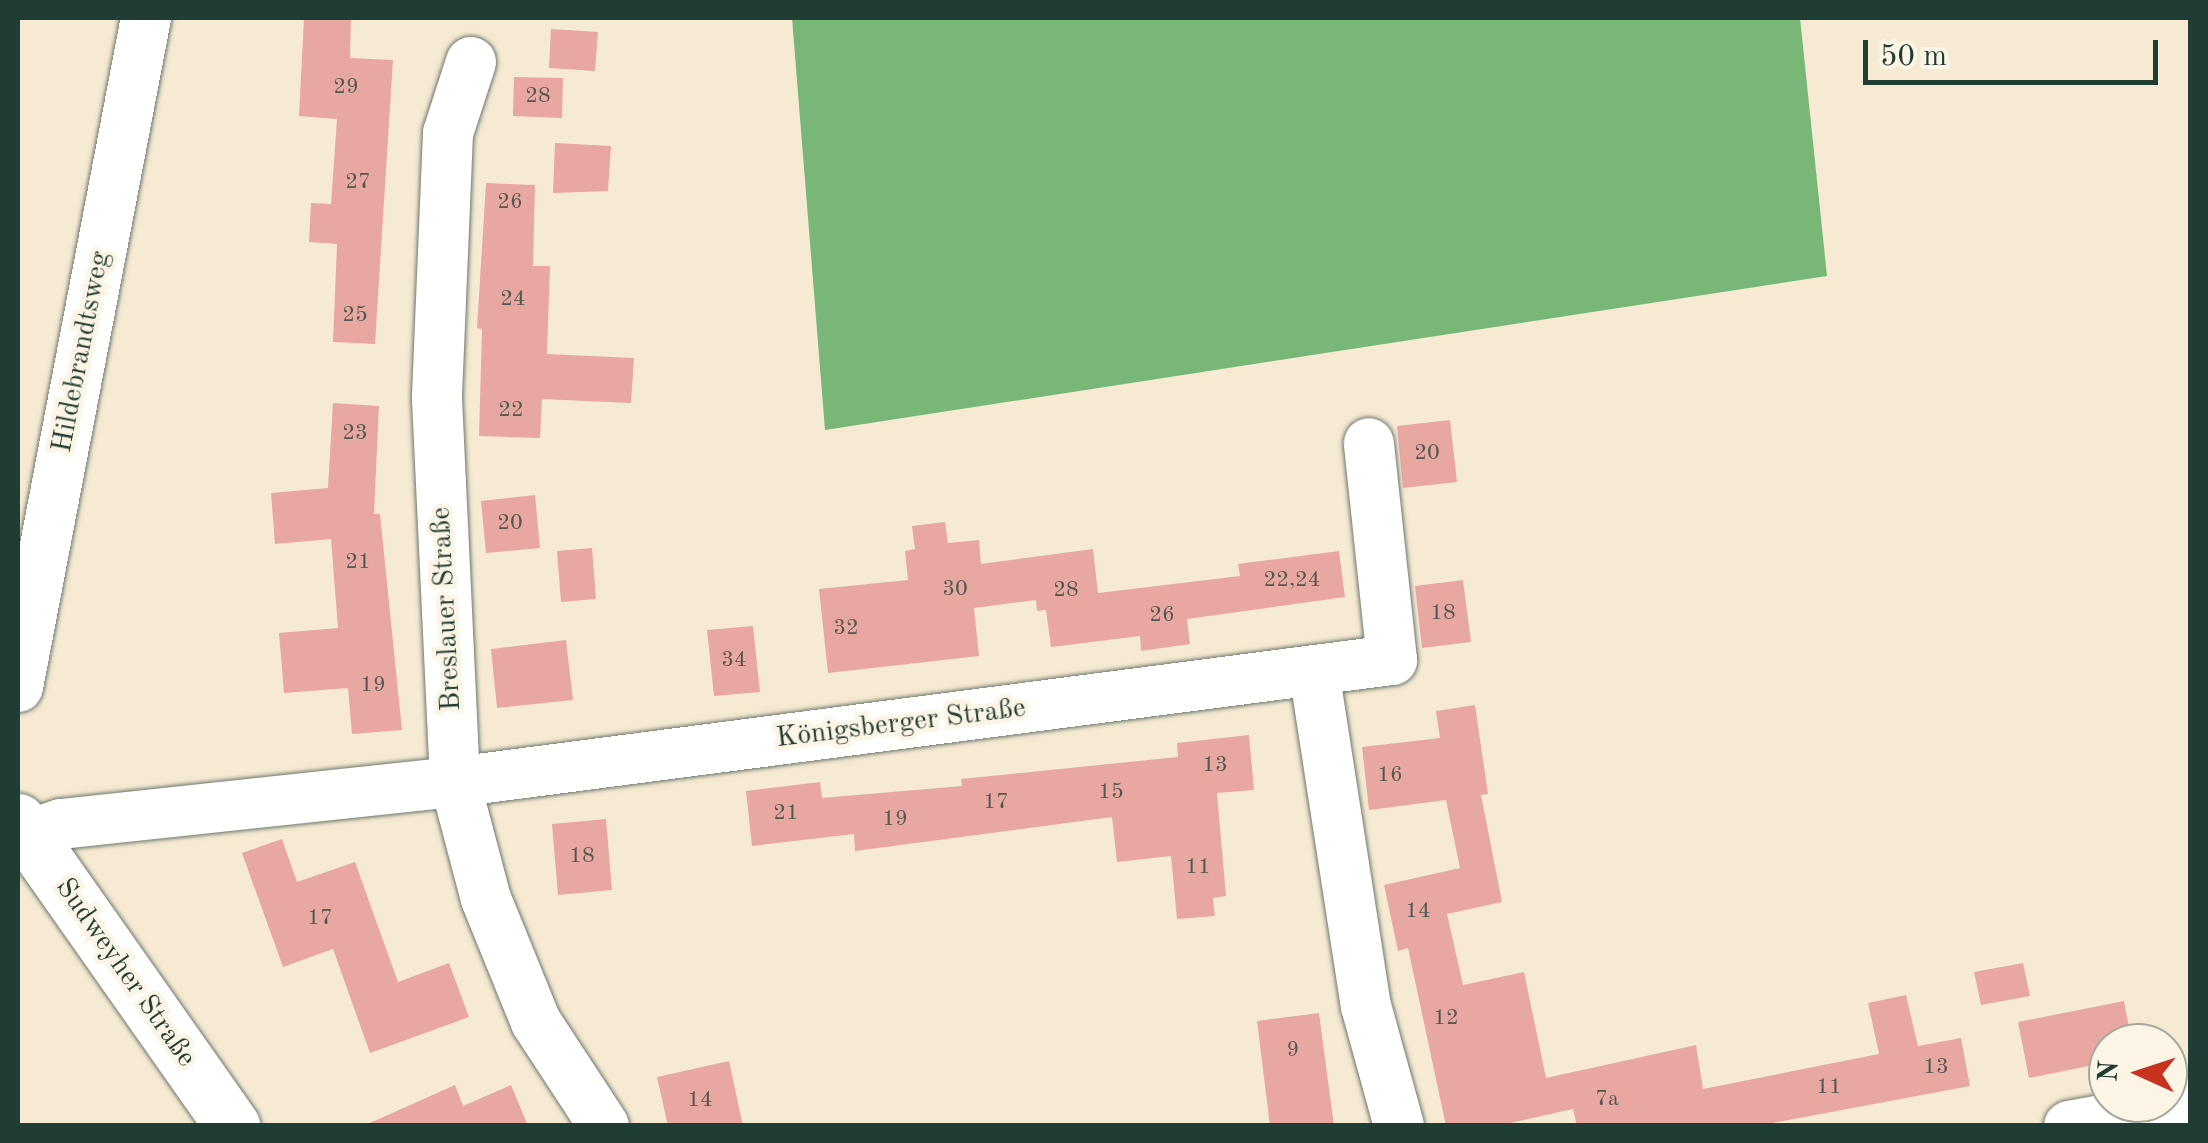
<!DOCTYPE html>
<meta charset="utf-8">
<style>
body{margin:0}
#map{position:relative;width:2208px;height:1143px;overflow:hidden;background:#f7ead3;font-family:"Old Standard TT",serif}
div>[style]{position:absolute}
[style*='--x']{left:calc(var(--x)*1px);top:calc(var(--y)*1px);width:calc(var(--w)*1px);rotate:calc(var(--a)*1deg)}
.forest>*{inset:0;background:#79b778}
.building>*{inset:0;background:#e9a7a2}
.roads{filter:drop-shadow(0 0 2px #6b7a6c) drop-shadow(0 0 2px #6b7a6c)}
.minor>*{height:50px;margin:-25px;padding:0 25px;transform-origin:25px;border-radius:25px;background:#fff}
.major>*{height:55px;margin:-27.5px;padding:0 27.5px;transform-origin:27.5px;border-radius:27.5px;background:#fff}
span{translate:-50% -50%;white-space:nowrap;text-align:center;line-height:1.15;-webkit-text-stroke:9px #fcf5e5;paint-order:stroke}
.number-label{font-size:22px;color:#525850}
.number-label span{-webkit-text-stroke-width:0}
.street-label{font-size:28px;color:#1f3d34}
.frame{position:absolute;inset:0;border:20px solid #1f3d34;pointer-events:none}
.north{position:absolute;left:2088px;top:1023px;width:100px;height:100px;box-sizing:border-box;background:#fcf5e5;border:2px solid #a4ab9e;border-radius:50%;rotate:273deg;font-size:28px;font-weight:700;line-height:40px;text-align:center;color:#1f3d34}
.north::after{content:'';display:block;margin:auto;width:35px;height:45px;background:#c8321e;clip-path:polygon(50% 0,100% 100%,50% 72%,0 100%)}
.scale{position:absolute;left:1863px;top:40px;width:295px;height:45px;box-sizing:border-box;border:5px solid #1f3d34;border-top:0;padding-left:12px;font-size:30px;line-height:35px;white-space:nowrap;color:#1f3d34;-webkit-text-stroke:8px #fcf5e5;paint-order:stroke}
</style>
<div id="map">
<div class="forest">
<i style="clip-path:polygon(792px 18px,1800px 18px,1827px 276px,825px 430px)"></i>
</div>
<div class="building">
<i style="clip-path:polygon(304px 18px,351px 18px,350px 58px,393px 60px,375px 344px,333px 342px,337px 244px,309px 242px,311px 203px,331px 204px,337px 119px,299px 116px)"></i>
<i style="clip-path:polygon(551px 29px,598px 32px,595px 71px,549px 68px)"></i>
<i style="clip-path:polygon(514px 77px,563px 78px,562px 118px,513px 116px)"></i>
<i style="clip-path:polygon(555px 143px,611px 146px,608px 191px,553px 193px)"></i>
<i style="clip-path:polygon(486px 183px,535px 185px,533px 266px,550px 266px,547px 354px,634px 358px,631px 403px,542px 399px,540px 438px,479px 436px,482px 329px,477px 328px)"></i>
<i style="clip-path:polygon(333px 403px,379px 406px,374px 514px,380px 514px,402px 730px,352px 734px,348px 688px,284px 693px,279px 633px,338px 628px,331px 539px,275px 544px,271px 493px,328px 488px)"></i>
<i style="clip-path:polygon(1450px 420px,1457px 482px,1403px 488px,1397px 426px)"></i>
<i style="clip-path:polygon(535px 495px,540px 548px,486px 553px,481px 501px)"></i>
<i style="clip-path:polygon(945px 522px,948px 543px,979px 540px,981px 564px,1093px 549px,1098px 593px,1240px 576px,1238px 564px,1339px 551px,1345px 597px,1187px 619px,1190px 644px,1141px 651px,1140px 636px,1051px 647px,1046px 610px,1037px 611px,1036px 600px,974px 608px,979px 656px,828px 673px,819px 589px,908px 580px,905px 551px,915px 549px,912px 526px)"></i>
<i style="clip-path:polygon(592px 548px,596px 599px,561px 602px,557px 551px)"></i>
<i style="clip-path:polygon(1463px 580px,1471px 642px,1422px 648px,1415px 586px)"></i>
<i style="clip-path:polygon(753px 626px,760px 692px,714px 696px,707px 630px)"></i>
<i style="clip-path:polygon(566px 640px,573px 700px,497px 708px,491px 649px)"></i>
<i style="clip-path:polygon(1475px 705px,1488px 794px,1481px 795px,1502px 902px,1447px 914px,1463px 985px,1524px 972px,1546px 1078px,1696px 1045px,1703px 1089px,1879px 1054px,1868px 1003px,1906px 995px,1918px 1046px,1961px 1038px,1970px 1086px,1756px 1126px,1577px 1126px,1573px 1109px,1497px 1126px,1446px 1126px,1408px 948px,1398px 951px,1384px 885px,1460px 868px,1446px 800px,1369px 810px,1362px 747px,1440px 738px,1436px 711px)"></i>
<i style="clip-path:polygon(1249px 735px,1254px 790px,1217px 793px,1226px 896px,1213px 898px,1215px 916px,1177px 919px,1171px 856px,1117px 862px,1112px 817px,855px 851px,854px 834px,752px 846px,746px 791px,820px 782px,822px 798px,962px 786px,961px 779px,1178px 757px,1177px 743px)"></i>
<i style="clip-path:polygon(606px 819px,612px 890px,558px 895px,552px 824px)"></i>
<i style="clip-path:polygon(282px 839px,297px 882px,355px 862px,398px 982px,449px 963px,469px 1017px,370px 1053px,333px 949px,283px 967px,242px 853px)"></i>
<i style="clip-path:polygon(2023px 963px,2030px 996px,1981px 1005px,1974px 972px)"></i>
<i style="clip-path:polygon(2124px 1001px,2132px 1043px,2108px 1043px,2108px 1062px,2029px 1078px,2018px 1022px)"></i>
<i style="clip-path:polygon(1319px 1013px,1334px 1126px,1270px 1126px,1257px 1021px)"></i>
<i style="clip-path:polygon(729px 1061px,743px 1126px,668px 1126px,657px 1077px)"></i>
<i style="clip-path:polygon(455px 1085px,463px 1106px,511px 1085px,528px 1126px,363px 1126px)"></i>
</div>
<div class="roads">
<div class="minor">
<i style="--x:471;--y:62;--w:75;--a:107.9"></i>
<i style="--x:448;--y:133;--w:266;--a:92.4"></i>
<i style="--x:437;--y:399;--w:383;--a:87.3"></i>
<i style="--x:455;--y:782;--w:121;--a:75.2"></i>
<i style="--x:486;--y:899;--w:133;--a:67.9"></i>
<i style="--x:536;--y:1022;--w:124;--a:56.8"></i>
<i style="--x:1314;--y:671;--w:339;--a:81.2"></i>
<i style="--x:1366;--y:1006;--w:124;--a:74.6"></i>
<i style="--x:18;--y:687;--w:681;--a:-79.17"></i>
<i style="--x:29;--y:835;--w:34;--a:-19"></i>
<i style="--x:61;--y:824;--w:396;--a:-6.1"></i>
<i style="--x:455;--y:782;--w:945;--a:-7.42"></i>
<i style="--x:1392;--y:660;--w:218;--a:-96.1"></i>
<i style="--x:2069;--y:1126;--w:123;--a:-10.3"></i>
</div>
<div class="major">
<i style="--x:18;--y:821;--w:373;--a:54.9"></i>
</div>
</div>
<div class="number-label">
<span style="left:346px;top:88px">29</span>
<span style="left:538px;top:97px">28</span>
<span style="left:358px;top:183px">27</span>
<span style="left:510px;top:203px">26</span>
<span style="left:513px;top:300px">24</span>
<span style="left:355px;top:316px">25</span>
<span style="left:511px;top:411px">22</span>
<span style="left:355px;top:434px">23</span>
<span style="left:1427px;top:454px">20</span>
<span style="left:510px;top:524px">20</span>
<span style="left:358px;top:563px">21</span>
<span style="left:1292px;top:581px">22,24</span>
<span style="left:955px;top:590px">30</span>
<span style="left:1066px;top:591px">28</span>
<span style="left:1443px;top:614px">18</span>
<span style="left:1162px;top:616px">26</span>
<span style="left:846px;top:629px">32</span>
<span style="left:734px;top:661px">34</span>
<span style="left:373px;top:686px">19</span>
<span style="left:1215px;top:766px">13</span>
<span style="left:1390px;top:776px">16</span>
<span style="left:1111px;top:793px">15</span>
<span style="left:996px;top:803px">17</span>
<span style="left:786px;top:814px">21</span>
<span style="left:895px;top:820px">19</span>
<span style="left:582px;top:857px">18</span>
<span style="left:1198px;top:868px">11</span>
<span style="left:1418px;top:912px">14</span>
<span style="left:320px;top:919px">17</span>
<span style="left:1446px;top:1019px">12</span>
<span style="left:1293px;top:1051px">9</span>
<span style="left:1936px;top:1068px">13</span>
<span style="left:1829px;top:1088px">11</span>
<span style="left:1607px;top:1100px">7a</span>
<span style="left:700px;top:1101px">14</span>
</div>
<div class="street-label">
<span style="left:82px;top:352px;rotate:-79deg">Hildebrandtsweg</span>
<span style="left:447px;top:609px;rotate:-93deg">Breslauer Straße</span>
<span style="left:901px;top:724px;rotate:-7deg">Königsberger Straße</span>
<span style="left:125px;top:973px;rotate:55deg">Sudweyher Straße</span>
</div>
<div class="frame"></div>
<div class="north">N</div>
<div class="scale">50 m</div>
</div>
